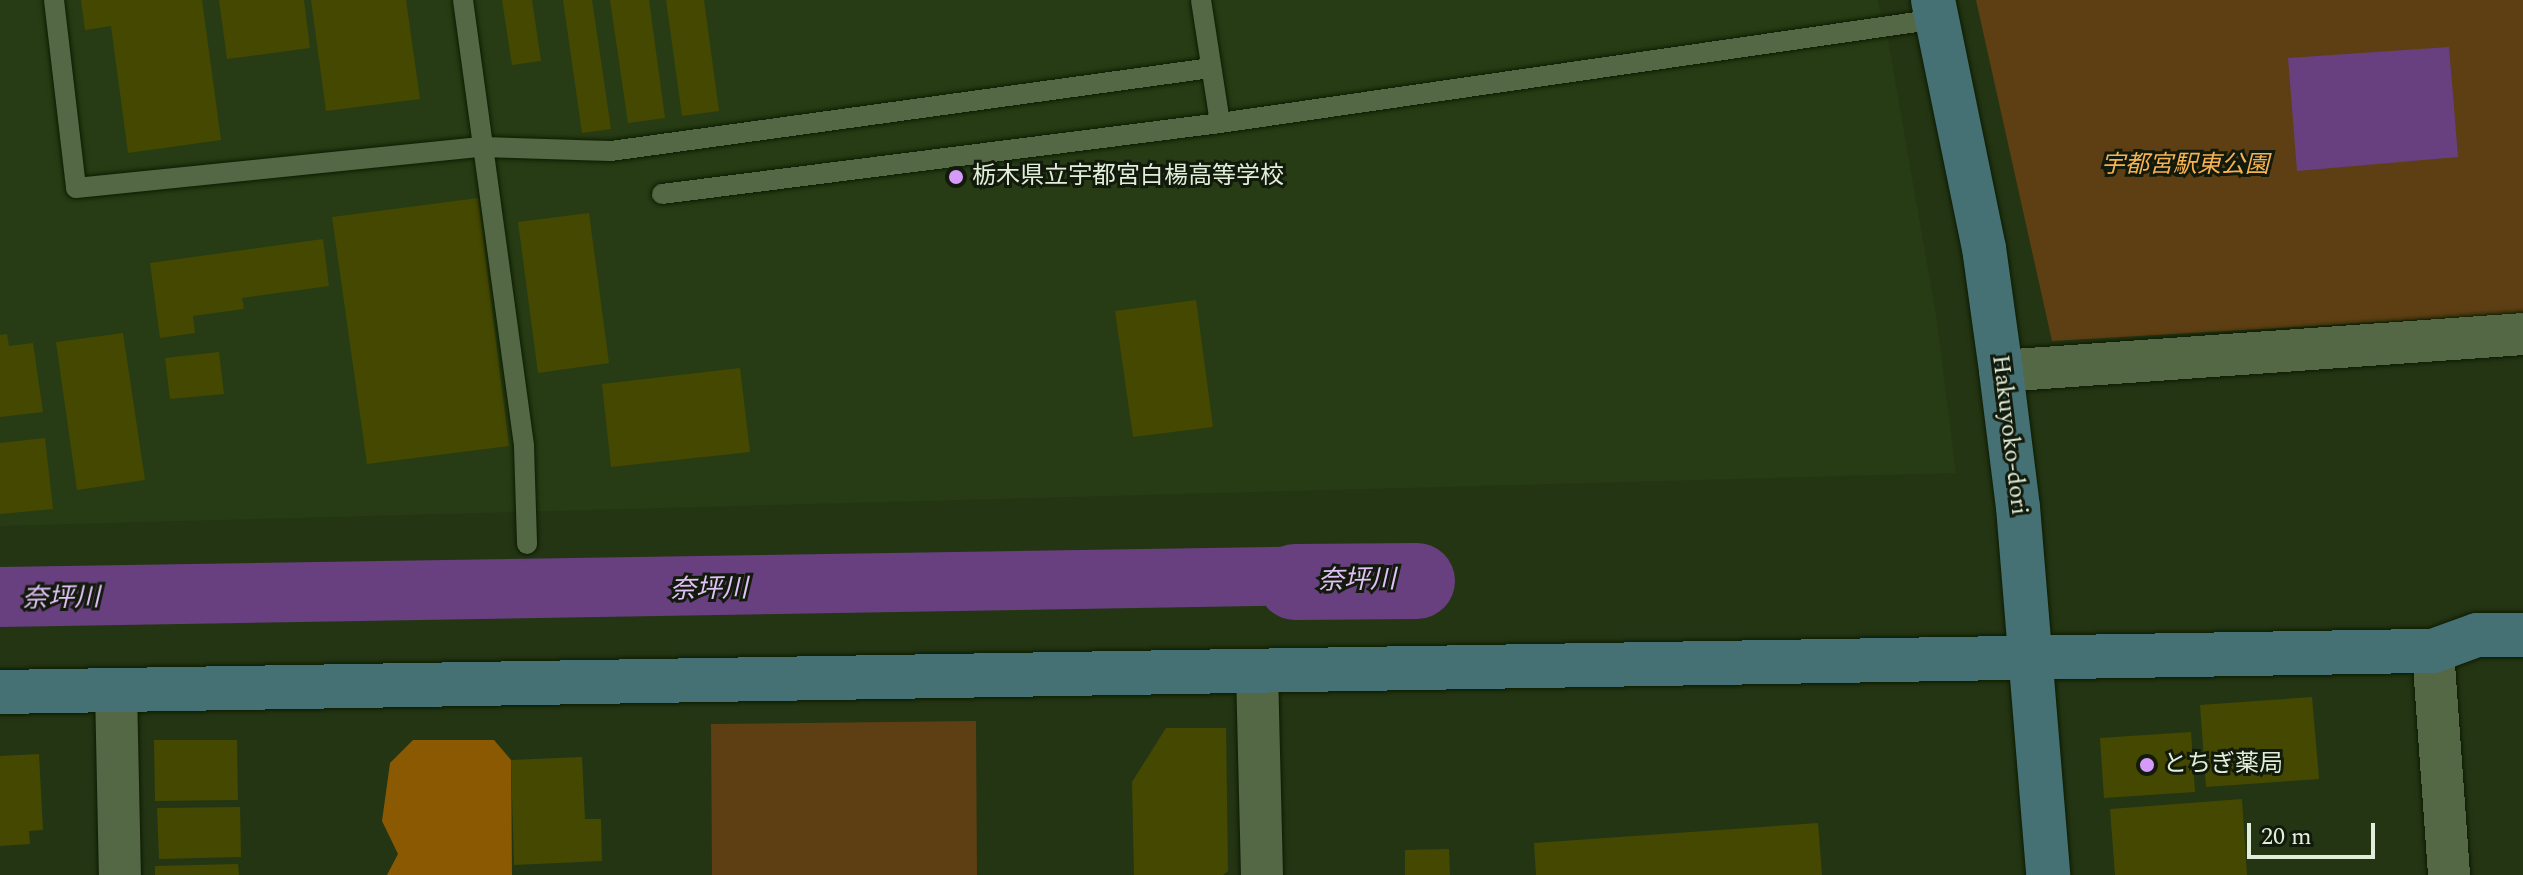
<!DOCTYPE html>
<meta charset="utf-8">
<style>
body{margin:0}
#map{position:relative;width:2523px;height:875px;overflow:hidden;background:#243514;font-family:Spectral,"Noto Sans JP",serif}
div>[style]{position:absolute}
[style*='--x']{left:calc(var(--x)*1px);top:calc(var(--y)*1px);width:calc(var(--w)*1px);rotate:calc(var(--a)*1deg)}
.built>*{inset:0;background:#273c14}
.green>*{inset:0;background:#5d3f13}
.forest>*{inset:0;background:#8a5902}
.water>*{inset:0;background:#68407f}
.river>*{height:76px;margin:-38px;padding:0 38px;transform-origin:38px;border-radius:38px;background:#68407f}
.building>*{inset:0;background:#454800}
.roads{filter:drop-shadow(0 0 2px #0d1c00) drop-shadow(0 0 2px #0d1c00)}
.lane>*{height:20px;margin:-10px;padding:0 10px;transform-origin:10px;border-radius:10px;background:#546845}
.street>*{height:42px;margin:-21px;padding:0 21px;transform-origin:21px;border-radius:21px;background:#546845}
.secondary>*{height:44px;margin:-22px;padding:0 22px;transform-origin:22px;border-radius:22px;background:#467174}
.dots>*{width:22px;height:22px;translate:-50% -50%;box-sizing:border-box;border:4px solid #121a0c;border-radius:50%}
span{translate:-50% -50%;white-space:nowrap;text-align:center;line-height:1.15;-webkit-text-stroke:6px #121a0c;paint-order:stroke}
.park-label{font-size:24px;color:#f8b252;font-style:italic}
.poi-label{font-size:24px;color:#e2eeda}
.left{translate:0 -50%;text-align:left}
.street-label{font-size:24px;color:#e2eeda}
.water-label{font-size:26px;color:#e2c1f8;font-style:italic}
.scale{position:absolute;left:2247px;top:823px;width:128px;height:36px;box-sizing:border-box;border:4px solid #e2eeda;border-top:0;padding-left:10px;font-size:24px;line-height:28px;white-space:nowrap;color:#e2eeda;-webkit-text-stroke:6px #121a0c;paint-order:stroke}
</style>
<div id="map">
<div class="built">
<i style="clip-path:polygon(0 0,1877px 0,1887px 34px,1937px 321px,1956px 473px,0 526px)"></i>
</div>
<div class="green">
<i style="clip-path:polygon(1976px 0,2523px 0,2523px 314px,2052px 341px)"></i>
<i style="clip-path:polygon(976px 721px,977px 875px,712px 875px,711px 724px)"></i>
</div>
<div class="forest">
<i style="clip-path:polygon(413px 740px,494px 740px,511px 760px,512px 875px,387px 875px,398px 854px,382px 821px,390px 763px)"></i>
</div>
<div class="water">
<i style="clip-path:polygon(2449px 47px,2458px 157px,2297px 171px,2288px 58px)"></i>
<i style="clip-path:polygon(1339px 546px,1401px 558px,1401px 598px,1311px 605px,0 627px,0 567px)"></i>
</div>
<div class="river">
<i style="--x:1295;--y:582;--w:122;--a:-0.5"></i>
</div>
<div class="building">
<i style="clip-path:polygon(81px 0,202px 0,221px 140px,128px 153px,111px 26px,85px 30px)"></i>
<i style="clip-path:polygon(219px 0,304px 0,310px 48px,227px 59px)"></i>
<i style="clip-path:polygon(311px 0,406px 0,420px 99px,326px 111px)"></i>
<i style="clip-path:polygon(502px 0,532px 0,541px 61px,512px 65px)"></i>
<i style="clip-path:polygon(563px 0,592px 0,611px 129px,582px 133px)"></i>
<i style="clip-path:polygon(610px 0,649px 0,665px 118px,628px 123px)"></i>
<i style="clip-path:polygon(666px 0,704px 0,719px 111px,682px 116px)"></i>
<i style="clip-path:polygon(478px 198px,509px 446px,367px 464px,332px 217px)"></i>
<i style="clip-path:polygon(589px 213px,609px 363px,538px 373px,518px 222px)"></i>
<i style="clip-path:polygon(323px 239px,329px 286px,242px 298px,244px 309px,193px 316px,195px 333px,160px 338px,150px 263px)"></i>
<i style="clip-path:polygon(1196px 300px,1213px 427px,1133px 437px,1115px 311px)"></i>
<i style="clip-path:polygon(123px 333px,145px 480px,77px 490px,56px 342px)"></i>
<i style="clip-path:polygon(7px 334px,9px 346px,33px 343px,43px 412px,0 417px,0 335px)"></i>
<i style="clip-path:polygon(219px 352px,224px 394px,170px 399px,165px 358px)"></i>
<i style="clip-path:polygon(740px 368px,750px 452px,611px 467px,602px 384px)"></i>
<i style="clip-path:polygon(45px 438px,53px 509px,0 514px,0 443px)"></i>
<i style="clip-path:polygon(2312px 697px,2319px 779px,2206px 787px,2200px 705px)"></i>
<i style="clip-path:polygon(1166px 728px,1226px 728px,1228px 871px,1223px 875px,1134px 875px,1132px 782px)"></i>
<i style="clip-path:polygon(2191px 732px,2195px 792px,2104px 798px,2100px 738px)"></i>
<i style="clip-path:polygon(154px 740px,237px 740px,238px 800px,155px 801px)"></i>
<i style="clip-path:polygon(39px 754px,43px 830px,29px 831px,30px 844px,0 846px,0 756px)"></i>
<i style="clip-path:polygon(582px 757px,585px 819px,601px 819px,602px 861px,514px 865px,511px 760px)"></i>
<i style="clip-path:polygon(2242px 799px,2247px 875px,2115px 875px,2110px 809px)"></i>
<i style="clip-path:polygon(240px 807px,241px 857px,159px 859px,157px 808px)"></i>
<i style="clip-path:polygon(1818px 823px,1822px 875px,1536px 875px,1534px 843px)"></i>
<i style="clip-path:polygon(1449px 849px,1450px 875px,1405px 875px,1405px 850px)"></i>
<i style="clip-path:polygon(238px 864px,239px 875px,155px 875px,155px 866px)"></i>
</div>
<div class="roads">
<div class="lane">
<i style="--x:54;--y:0;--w:189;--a:83.3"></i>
<i style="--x:76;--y:188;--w:409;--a:-5.8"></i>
<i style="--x:483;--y:147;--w:128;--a:1.8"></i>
<i style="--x:611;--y:151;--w:606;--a:-7.88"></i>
<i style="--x:463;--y:0;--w:451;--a:82.2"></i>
<i style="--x:524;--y:447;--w:97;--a:88.2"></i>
<i style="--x:1201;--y:0;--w:124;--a:81.2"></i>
<i style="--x:662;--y:194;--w:562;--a:-7.25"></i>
<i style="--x:1220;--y:123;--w:725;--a:-8.25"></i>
</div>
<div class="street">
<i style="--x:2001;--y:371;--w:523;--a:-4.05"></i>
<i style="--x:2433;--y:651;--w:225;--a:85.9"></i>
<i style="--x:1257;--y:671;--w:204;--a:88.6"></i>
<i style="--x:116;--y:689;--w:186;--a:88.8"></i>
</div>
<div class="secondary">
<i style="--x:1933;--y:0;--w:253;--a:78.4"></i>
<i style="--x:1984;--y:248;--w:124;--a:82.1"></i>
<i style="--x:2001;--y:371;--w:137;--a:82.9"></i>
<i style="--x:2018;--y:507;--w:369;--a:85.3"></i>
<i style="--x:0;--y:692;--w:2433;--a:-0.97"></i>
<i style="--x:2433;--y:651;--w:47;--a:-20"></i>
<i style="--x:2477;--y:635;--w:46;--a:0"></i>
</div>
</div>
<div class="dots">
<i style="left:956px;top:177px;background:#d69bfa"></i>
<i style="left:2147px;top:765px;background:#d69bfa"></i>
</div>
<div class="park-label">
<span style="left:2185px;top:166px">宇都宮駅東公園</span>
</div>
<div class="poi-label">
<span class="left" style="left:972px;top:177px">栃木県立宇都宮白楊高等学校</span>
<span class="left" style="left:2163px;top:765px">とちぎ薬局</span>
</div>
<div class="street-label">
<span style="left:2009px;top:435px;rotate:83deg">Hakuyoko-dori</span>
</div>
<div class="water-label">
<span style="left:1357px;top:581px;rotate:-1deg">奈坪川</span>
<span style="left:709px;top:590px;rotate:-1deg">奈坪川</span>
<span style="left:61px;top:599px;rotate:-1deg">奈坪川</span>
</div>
<div class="scale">20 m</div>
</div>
